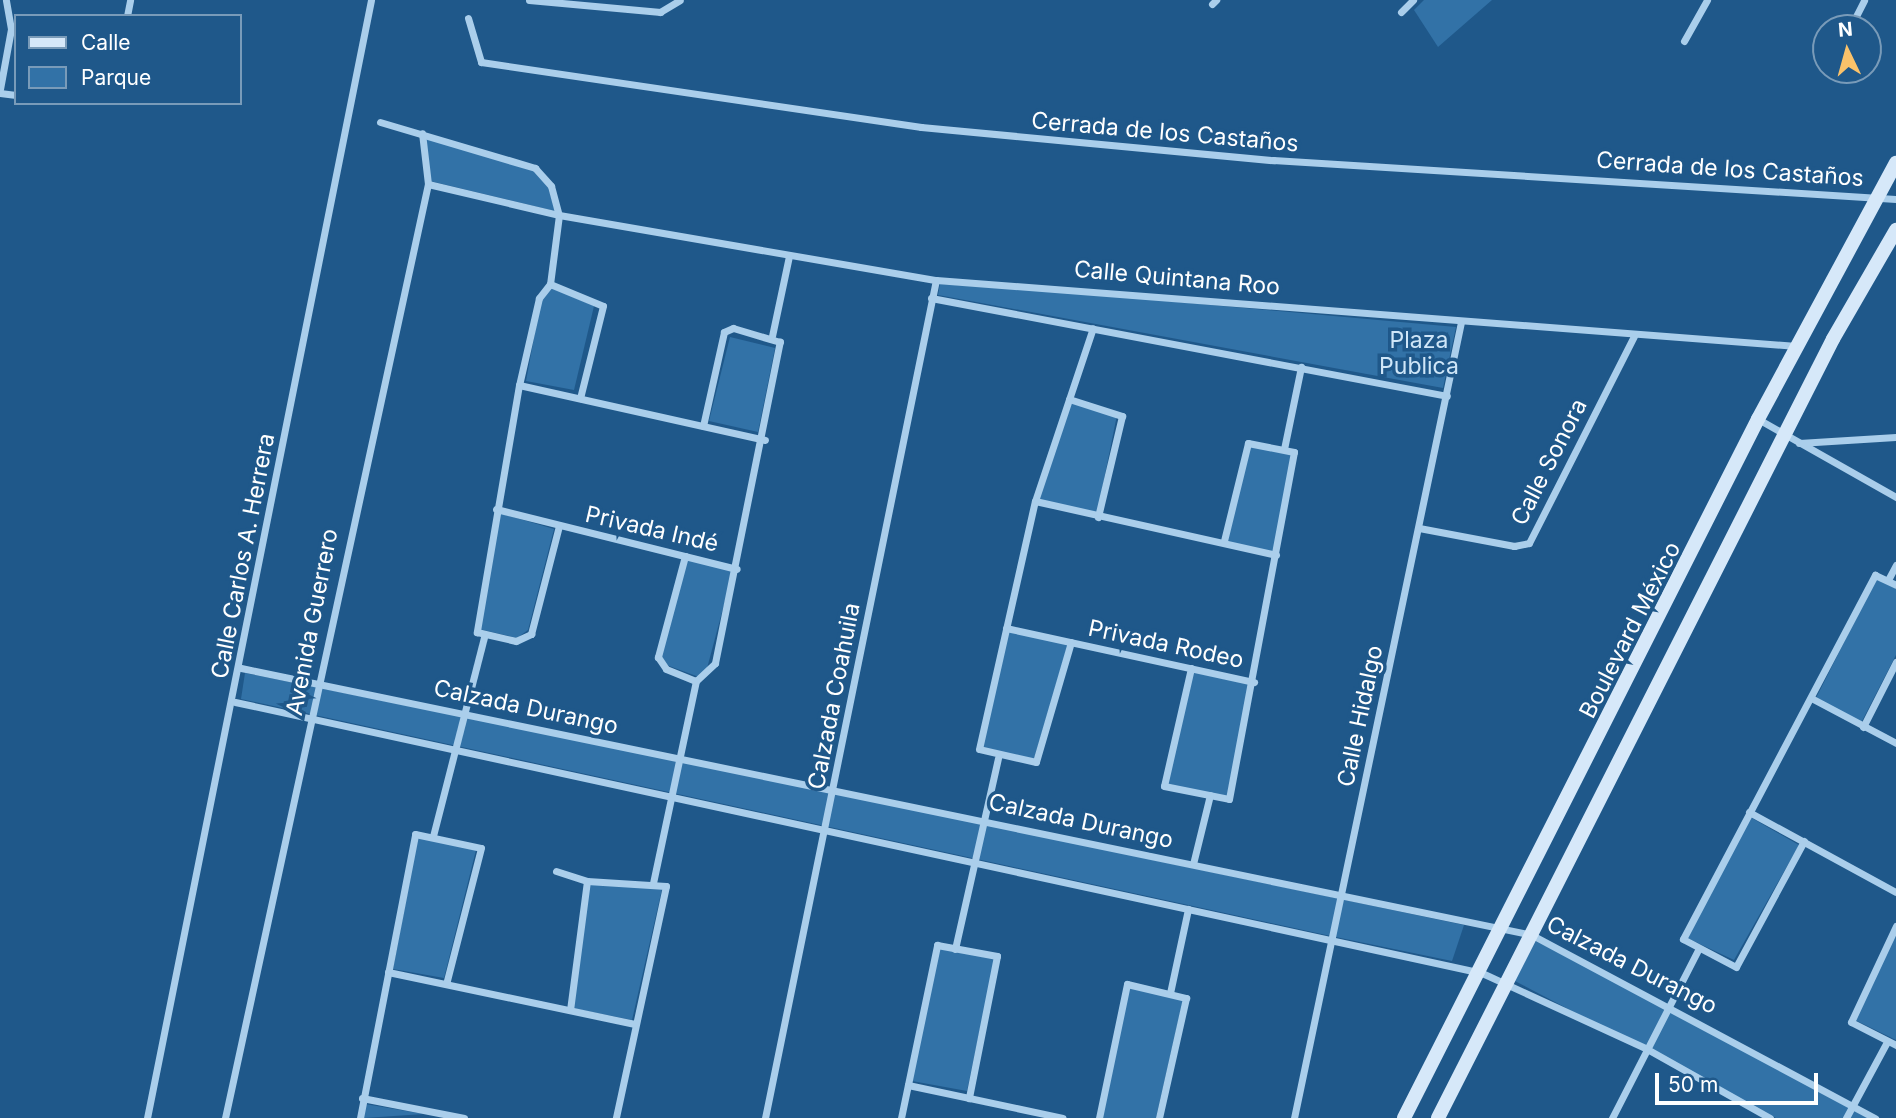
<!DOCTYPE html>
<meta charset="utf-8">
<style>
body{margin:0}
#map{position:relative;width:1896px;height:1118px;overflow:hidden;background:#1f588a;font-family:Inter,sans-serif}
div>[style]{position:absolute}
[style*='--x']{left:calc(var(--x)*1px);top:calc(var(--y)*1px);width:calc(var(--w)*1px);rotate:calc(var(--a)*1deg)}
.green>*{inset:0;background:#3272a7}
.street>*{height:7px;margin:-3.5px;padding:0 3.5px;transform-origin:3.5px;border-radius:3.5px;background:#aaceeb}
.secondary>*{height:14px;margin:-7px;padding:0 7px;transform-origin:7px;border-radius:7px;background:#d6e8f9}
span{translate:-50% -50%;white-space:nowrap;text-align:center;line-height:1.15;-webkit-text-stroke:7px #1f588a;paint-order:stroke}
.street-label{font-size:23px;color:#fff}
.park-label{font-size:23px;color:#cfe6f8}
.legend{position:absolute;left:14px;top:14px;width:228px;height:91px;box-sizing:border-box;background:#1f588a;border:2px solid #799bb9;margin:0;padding:9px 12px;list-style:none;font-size:21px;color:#fff}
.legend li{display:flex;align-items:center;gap:14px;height:35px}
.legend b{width:35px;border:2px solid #799bb9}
.north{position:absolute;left:1812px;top:14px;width:70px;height:70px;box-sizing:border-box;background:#1f588a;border:2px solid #799bb9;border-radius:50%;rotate:355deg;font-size:19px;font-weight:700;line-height:28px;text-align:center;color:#fff}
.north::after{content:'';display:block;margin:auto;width:24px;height:32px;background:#fac26a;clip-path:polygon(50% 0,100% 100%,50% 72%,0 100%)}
.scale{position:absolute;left:1655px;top:1073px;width:163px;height:32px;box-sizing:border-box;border:4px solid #fff;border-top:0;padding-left:9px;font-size:21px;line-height:24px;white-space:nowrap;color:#fff;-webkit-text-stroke:5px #1f588a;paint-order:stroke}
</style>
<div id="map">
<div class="green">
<i style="clip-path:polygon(1424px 0,1492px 0,1438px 47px,1414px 10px)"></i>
<i style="clip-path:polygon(424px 136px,533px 170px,548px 187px,555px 211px,430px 181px)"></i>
<i style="clip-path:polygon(940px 284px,1100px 295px,1456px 327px,1443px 388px,938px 295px)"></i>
<i style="clip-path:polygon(550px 287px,594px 306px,574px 390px,526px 381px,541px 300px)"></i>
<i style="clip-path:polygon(730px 337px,775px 348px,758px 432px,709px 421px)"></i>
<i style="clip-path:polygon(1069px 402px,1117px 415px,1097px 514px,1038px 499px)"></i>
<i style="clip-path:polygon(1248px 444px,1293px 452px,1275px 553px,1225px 541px)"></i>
<i style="clip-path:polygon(499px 513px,554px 529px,528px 630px,517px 638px,479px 629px)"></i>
<i style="clip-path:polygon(687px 560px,733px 571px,706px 672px,699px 677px,661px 663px,659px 656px)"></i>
<i style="clip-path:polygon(1876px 579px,1896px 589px,1896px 655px,1861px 723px,1816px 698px)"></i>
<i style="clip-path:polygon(1008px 631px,1068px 644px,1034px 759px,981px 749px)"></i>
<i style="clip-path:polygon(1192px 672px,1249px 684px,1227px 796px,1167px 785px)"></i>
<i style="clip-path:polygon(245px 673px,686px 762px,1464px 925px,1452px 961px,1326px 935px,241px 699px)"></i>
<i style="clip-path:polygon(1750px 817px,1799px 845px,1734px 960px,1687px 938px)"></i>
<i style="clip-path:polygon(418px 837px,476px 850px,444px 978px,393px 969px)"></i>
<i style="clip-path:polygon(588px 883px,662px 889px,632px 1020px,572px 1008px)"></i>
<i style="clip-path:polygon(1896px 934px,1896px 1040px,1855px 1020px)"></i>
<i style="clip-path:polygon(1533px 940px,1670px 1007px,1867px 1118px,1776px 1118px,1513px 980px)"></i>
<i style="clip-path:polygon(938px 948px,995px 958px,967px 1091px,912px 1081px)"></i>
<i style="clip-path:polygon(1128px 987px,1183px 1000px,1156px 1118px,1101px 1118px)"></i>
<i style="clip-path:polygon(365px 1104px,424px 1114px,364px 1118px)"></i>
</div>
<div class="street">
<i style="--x:529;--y:0;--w:132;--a:5.2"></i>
<i style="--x:660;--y:12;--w:23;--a:-31"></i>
<i style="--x:1212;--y:4;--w:6;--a:-45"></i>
<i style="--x:1401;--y:12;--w:17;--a:-45"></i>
<i style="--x:127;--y:16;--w:16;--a:-79"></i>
<i style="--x:468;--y:18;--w:46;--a:73.5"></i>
<i style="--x:481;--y:62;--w:445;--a:8.4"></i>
<i style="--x:921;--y:127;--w:354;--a:5.4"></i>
<i style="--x:1273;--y:160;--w:624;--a:3.58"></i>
<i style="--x:1850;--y:28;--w:31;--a:-63"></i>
<i style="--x:1684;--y:41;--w:47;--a:-60.7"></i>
<i style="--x:0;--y:89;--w:61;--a:-79.6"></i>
<i style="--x:11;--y:29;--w:29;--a:-100"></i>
<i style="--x:0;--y:93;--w:16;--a:7"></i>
<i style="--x:380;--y:122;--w:162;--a:16.5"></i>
<i style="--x:535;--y:168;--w:24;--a:48"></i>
<i style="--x:551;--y:186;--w:30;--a:75"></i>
<i style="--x:559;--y:215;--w:70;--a:97.4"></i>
<i style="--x:550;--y:284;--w:18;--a:128"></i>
<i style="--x:539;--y:298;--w:89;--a:102.9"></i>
<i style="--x:519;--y:385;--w:251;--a:99.7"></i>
<i style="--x:477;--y:632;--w:40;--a:13"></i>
<i style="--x:516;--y:641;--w:17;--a:-25"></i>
<i style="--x:531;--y:634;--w:112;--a:-75.5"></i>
<i style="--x:428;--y:184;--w:135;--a:13.3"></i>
<i style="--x:559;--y:215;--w:383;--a:9.8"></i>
<i style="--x:936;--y:280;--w:863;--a:4.39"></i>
<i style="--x:550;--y:284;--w:57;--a:22.5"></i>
<i style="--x:603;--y:306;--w:95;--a:104"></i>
<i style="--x:931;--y:298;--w:525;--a:10.75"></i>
<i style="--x:772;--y:336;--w:82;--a:-78"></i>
<i style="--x:519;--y:385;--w:252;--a:12.6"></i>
<i style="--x:1069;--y:399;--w:56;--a:17.8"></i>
<i style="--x:1122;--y:416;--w:104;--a:103.4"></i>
<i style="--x:1758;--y:419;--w:159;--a:29.5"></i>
<i style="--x:1799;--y:443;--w:97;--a:-3.5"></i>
<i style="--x:1284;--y:449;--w:84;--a:-78.3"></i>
<i style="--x:1035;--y:501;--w:247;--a:12.6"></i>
<i style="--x:496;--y:509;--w:248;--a:14"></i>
<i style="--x:1419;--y:528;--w:97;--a:10.7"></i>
<i style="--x:1514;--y:546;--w:15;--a:-11"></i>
<i style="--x:1529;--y:543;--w:232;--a:-63.1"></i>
<i style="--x:685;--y:556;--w:105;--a:105"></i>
<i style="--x:658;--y:657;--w:14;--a:56"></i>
<i style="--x:666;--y:669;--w:32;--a:22"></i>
<i style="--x:696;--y:681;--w:26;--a:-43"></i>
<i style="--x:715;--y:663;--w:328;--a:-78.6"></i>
<i style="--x:780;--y:342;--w:49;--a:-163.4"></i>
<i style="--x:733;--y:328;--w:10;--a:156"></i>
<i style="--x:724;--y:332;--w:96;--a:102.6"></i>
<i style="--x:1888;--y:580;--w:17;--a:-62"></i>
<i style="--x:1006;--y:628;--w:254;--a:12.3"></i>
<i style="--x:1071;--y:642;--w:125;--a:106.3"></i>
<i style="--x:1036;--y:762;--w:58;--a:-167.2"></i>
<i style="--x:979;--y:749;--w:254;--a:-77.3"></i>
<i style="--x:1035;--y:501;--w:182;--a:-71.5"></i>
<i style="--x:241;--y:668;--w:1318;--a:11.68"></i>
<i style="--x:1532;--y:935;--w:389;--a:28.1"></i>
<i style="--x:1191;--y:668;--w:121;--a:102.9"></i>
<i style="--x:1164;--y:786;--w:66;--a:11.3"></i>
<i style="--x:1229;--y:799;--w:353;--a:-79.4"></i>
<i style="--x:1294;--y:452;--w:47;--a:-168.9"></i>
<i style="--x:1248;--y:443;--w:101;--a:103.8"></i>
<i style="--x:1813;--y:699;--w:94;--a:27.9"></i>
<i style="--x:235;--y:702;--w:1276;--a:12.26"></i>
<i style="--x:1482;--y:973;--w:182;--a:24.7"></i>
<i style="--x:1647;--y:1049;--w:141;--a:29.3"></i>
<i style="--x:1863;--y:727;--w:73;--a:-63.1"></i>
<i style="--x:1749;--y:812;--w:167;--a:28.6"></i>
<i style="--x:433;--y:836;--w:205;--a:-75.6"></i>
<i style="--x:1804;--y:841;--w:143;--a:118.4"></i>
<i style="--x:1736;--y:967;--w:60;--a:-152.2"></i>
<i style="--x:1683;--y:939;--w:412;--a:-62.2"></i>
<i style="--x:1875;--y:575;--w:23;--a:25"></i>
<i style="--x:1193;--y:864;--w:71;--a:-76.2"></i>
<i style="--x:556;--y:871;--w:33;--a:18"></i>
<i style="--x:587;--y:881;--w:79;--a:3.6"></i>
<i style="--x:666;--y:886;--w:237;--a:102.2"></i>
<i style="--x:653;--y:883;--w:207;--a:-78"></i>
<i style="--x:1896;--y:926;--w:106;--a:115.1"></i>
<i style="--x:1851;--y:1022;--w:51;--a:27.1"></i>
<i style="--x:955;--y:949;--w:196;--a:-77.3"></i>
<i style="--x:388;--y:972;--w:251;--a:11.9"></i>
<i style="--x:1170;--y:993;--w:86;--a:-77.9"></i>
<i style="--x:570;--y:1010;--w:130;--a:-82.5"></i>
<i style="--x:908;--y:1085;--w:158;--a:12"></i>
<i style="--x:362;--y:1098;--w:104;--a:11.1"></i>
<i style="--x:147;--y:1118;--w:1140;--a:-78.67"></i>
<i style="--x:225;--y:1118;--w:956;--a:-77.74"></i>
<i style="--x:428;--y:184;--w:51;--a:-96.7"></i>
<i style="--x:360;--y:1118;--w:289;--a:-79"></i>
<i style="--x:415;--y:834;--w:67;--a:12"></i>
<i style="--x:481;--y:848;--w:140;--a:104.4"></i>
<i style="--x:765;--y:1118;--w:855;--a:-78.47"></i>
<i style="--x:901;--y:1118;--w:177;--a:-78.2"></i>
<i style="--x:937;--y:945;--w:61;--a:10.4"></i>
<i style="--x:997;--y:956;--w:145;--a:101.2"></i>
<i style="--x:1099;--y:1118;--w:137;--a:-78.2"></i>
<i style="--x:1127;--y:984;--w:61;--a:13.3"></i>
<i style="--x:1186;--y:998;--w:123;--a:102.7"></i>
<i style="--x:1294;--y:1118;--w:813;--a:-78.15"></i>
<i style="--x:1612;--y:1118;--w:189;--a:-62.9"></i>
<i style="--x:1846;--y:1118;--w:86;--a:-61.7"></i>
</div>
<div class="secondary">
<i style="--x:1404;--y:1118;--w:784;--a:-63.14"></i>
<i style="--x:1758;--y:419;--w:291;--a:-61.7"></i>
<i style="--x:1438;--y:1118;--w:873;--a:-63.11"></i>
<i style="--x:1833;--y:339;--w:126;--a:-60"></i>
</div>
<div class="street-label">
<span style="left:1165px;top:132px;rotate:5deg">Cerrada de los Castaños</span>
<span style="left:1730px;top:169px;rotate:4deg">Cerrada de los Castaños</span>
<span style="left:1177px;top:278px;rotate:5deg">Calle Quintana Roo</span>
<span style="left:1549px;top:462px;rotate:-63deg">Calle Sonora</span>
<span style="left:652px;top:529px;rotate:13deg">Privada Indé</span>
<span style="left:243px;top:556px;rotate:-79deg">Calle Carlos A. Herrera</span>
<span style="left:312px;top:622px;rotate:-79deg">Avenida Guerrero</span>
<span style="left:1630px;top:630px;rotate:-63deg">Boulevard México</span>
<span style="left:1166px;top:644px;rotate:12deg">Privada Rodeo</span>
<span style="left:834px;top:696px;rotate:-79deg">Calzada Coahuila</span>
<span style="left:526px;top:707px;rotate:12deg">Calzada Durango</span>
<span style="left:1360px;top:716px;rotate:-78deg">Calle Hidalgo</span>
<span style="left:1081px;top:821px;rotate:12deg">Calzada Durango</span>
<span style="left:1632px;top:965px;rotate:27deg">Calzada Durango</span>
</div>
<div class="park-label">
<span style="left:1419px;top:353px">Plaza<br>Publica</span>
</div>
<ul class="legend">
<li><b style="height:9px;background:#d6e8f9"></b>Calle</li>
<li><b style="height:19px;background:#3272a7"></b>Parque</li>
</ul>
<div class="north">N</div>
<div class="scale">50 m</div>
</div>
